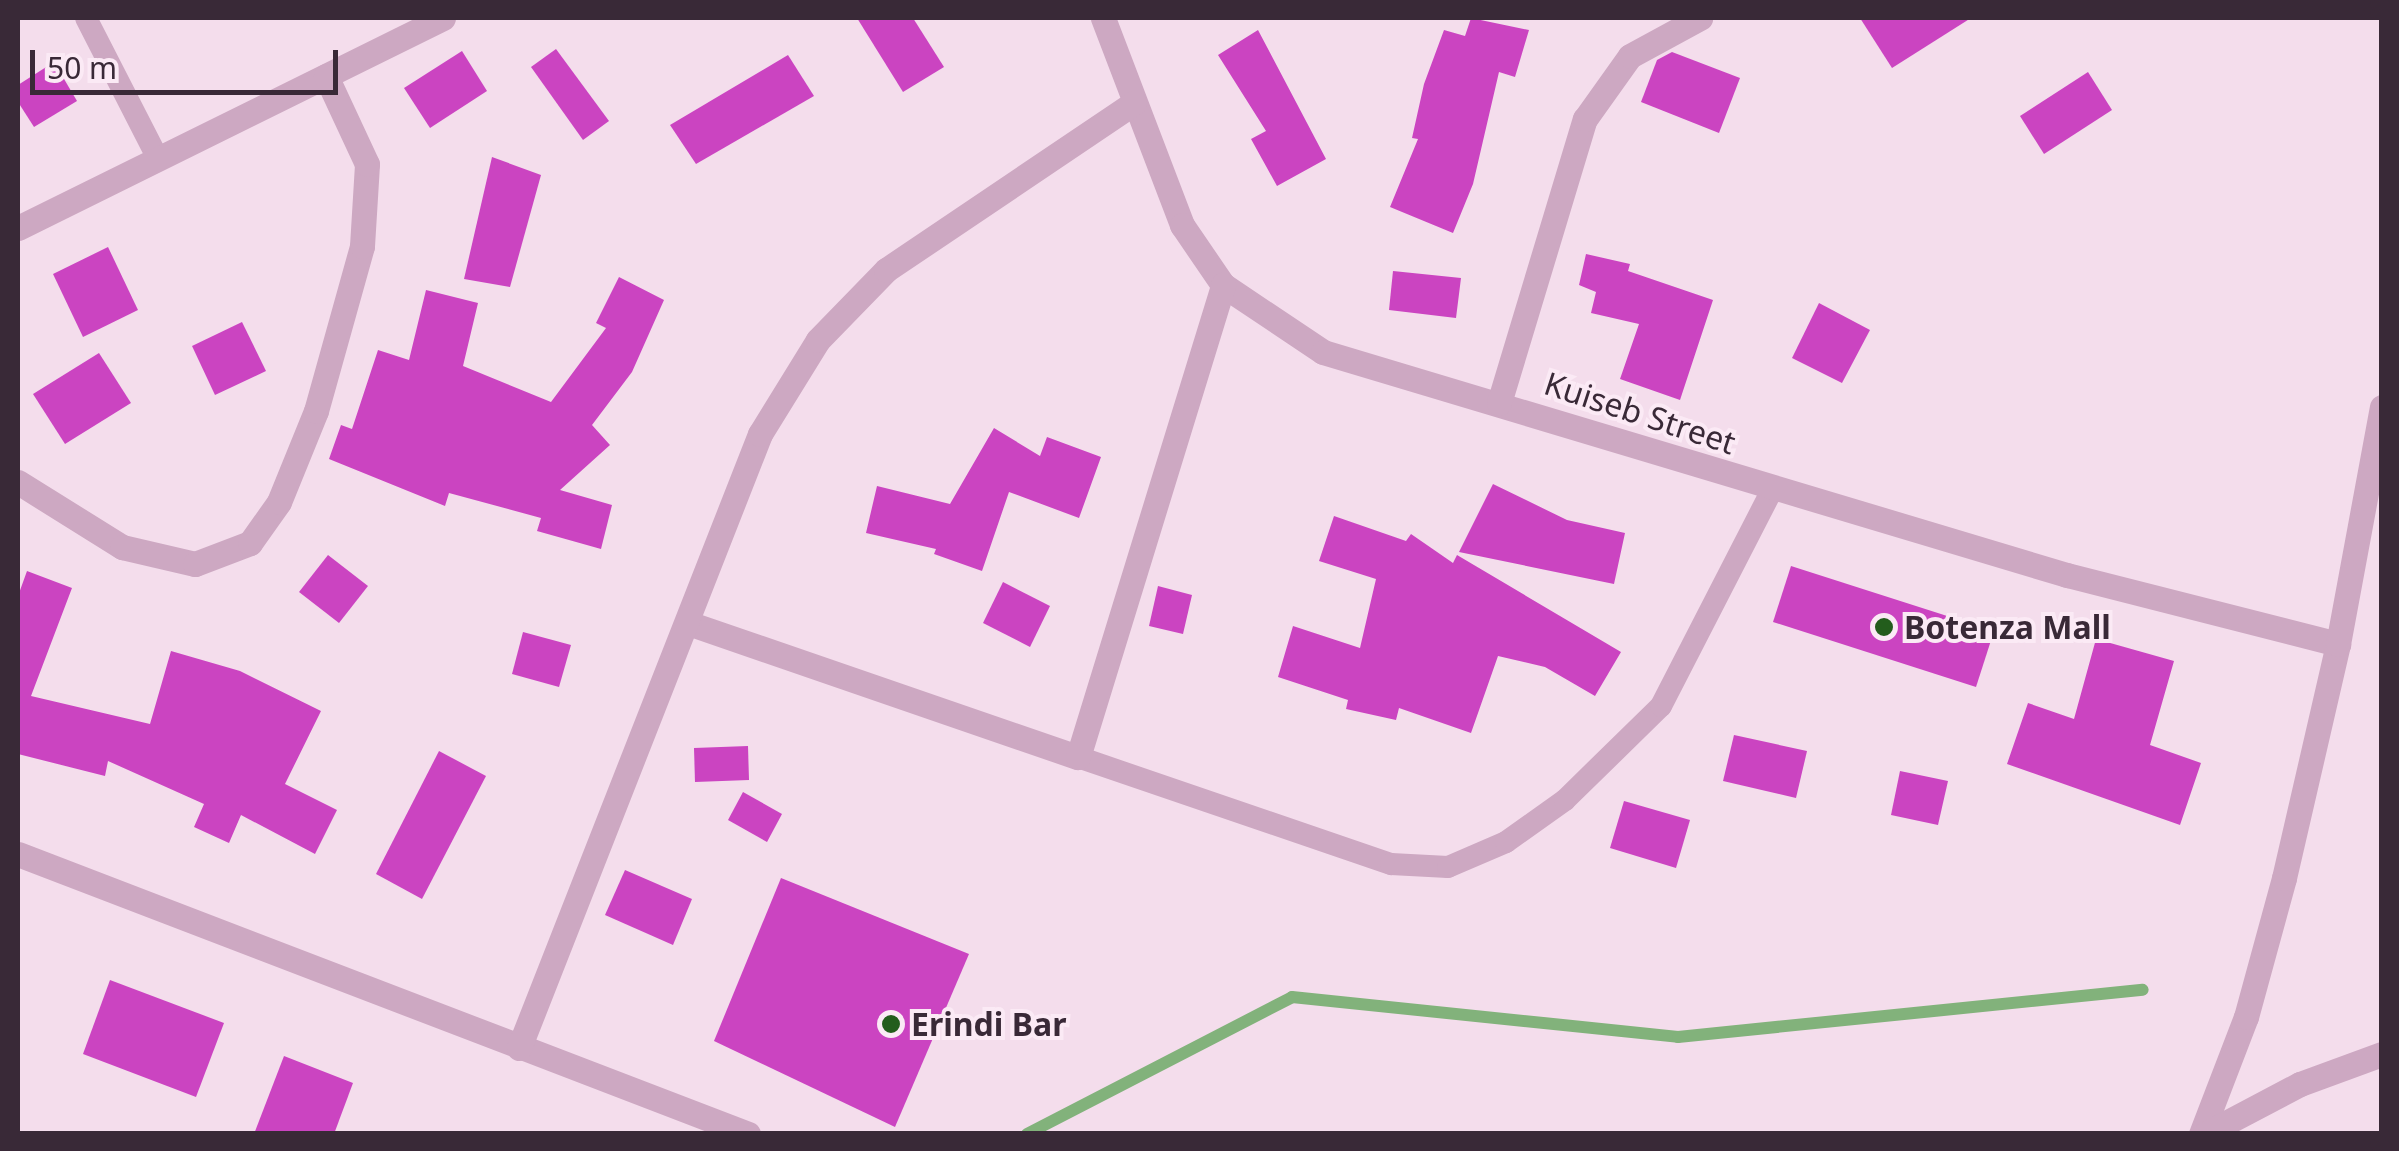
<!DOCTYPE html>
<style>
body{margin:0}
#map{position:relative;width:2399px;height:1151px;overflow:hidden;background:#f4ddec;font-family:"Noto Sans",sans-serif}
div>[style]{position:absolute}
[style*='--x']{left:calc(var(--x)*1px);top:calc(var(--y)*1px);width:calc(var(--w)*1px);rotate:calc(var(--a)*1deg)}
.stream>*{height:12px;margin:-6px;padding:0 6px;transform-origin:6px;border-radius:6px;background:#82b27b}
.building>*{inset:0;background:#cb44c1}
.service>*{height:22px;margin:-11px;padding:0 11px;transform-origin:11px;border-radius:11px;background:#cda8c2}
.minor>*{height:25px;margin:-12.5px;padding:0 12.5px;transform-origin:12.5px;border-radius:12.5px;background:#cda8c2}
.dots>*{width:28px;height:28px;translate:-50% -50%;box-sizing:border-box;border:5px solid #fbeaf5;border-radius:50%}
span{translate:-50% -50%;white-space:nowrap;text-align:center;line-height:1.15;-webkit-text-stroke:8px #fbeaf5;paint-order:stroke}
.street-label{font-size:32px;color:#392937}
.poi-label{font-size:32px;color:#392937;font-weight:700}
.left{translate:0 -50%;text-align:left}
.frame{position:absolute;inset:0;border:20px solid #392937;pointer-events:none}
.scale{position:absolute;left:30px;top:50px;width:308px;height:45px;box-sizing:border-box;border:5px solid #392937;border-top:0;padding-left:12px;font-size:30px;line-height:35px;white-space:nowrap;color:#392937;-webkit-text-stroke:8px #fbeaf5;paint-order:stroke}
</style>
<div id="map">
<div class="stream">
<i style="--x:1027;--y:1134;--w:298;--a:-27.3"></i>
<i style="--x:1292;--y:997;--w:388;--a:5.9"></i>
<i style="--x:1678;--y:1037;--w:467;--a:-5.8"></i>
</div>
<div class="building">
<i style="clip-path:polygon(857px 18px,913px 18px,944px 67px,903px 92px)"></i>
<i style="clip-path:polygon(1471px 18px,1529px 30px,1515px 77px,1499px 72px,1473px 184px,1453px 233px,1390px 207px,1418px 139px,1412px 138px,1424px 84px,1444px 30px,1465px 36px)"></i>
<i style="clip-path:polygon(1860px 18px,1971px 18px,1892px 68px)"></i>
<i style="clip-path:polygon(1258px 30px,1326px 159px,1277px 186px,1251px 139px,1266px 131px,1218px 55px)"></i>
<i style="clip-path:polygon(556px 49px,609px 121px,583px 140px,531px 67px)"></i>
<i style="clip-path:polygon(462px 51px,487px 91px,430px 128px,404px 88px)"></i>
<i style="clip-path:polygon(1672px 52px,1740px 78px,1719px 133px,1641px 102px,1657px 60px)"></i>
<i style="clip-path:polygon(788px 55px,814px 96px,696px 164px,670px 125px)"></i>
<i style="clip-path:polygon(54px 62px,77px 101px,34px 127px,18px 102px,18px 85px)"></i>
<i style="clip-path:polygon(2088px 72px,2112px 110px,2044px 154px,2020px 116px)"></i>
<i style="clip-path:polygon(492px 157px,541px 175px,510px 287px,464px 279px)"></i>
<i style="clip-path:polygon(108px 247px,138px 310px,83px 337px,53px 274px)"></i>
<i style="clip-path:polygon(1586px 254px,1630px 264px,1628px 271px,1713px 300px,1680px 400px,1620px 379px,1639px 324px,1591px 313px,1596px 292px,1579px 285px)"></i>
<i style="clip-path:polygon(1393px 271px,1461px 278px,1456px 318px,1389px 310px)"></i>
<i style="clip-path:polygon(619px 277px,664px 300px,632px 372px,592px 425px,610px 445px,560px 490px,612px 505px,601px 549px,537px 531px,541px 518px,449px 493px,445px 506px,329px 459px,341px 425px,352px 429px,378px 350px,409px 360px,426px 290px,478px 303px,463px 366px,551px 402px,606px 328px,596px 323px)"></i>
<i style="clip-path:polygon(1819px 303px,1870px 330px,1842px 383px,1792px 358px)"></i>
<i style="clip-path:polygon(242px 322px,266px 371px,215px 395px,192px 346px)"></i>
<i style="clip-path:polygon(99px 353px,131px 403px,65px 444px,33px 394px)"></i>
<i style="clip-path:polygon(994px 428px,1040px 456px,1047px 437px,1101px 457px,1079px 518px,1009px 492px,982px 571px,934px 554px,936px 549px,866px 533px,877px 486px,950px 504px)"></i>
<i style="clip-path:polygon(1493px 484px,1567px 520px,1625px 533px,1614px 584px,1459px 552px)"></i>
<i style="clip-path:polygon(1334px 516px,1406px 541px,1411px 534px,1453px 563px,1457px 555px,1621px 652px,1595px 696px,1545px 667px,1498px 656px,1471px 733px,1399px 708px,1396px 720px,1346px 709px,1348px 700px,1278px 677px,1293px 626px,1360px 648px,1376px 579px,1319px 561px)"></i>
<i style="clip-path:polygon(328px 555px,368px 586px,339px 623px,299px 592px)"></i>
<i style="clip-path:polygon(1791px 566px,1994px 631px,1976px 687px,1773px 622px)"></i>
<i style="clip-path:polygon(27px 571px,72px 588px,31px 696px,150px 724px,171px 651px,240px 671px,321px 711px,285px 784px,337px 810px,315px 854px,241px 815px,229px 843px,194px 827px,204px 804px,108px 761px,105px 776px,18px 754px,18px 596px)"></i>
<i style="clip-path:polygon(1003px 582px,1050px 606px,1030px 647px,983px 623px)"></i>
<i style="clip-path:polygon(1158px 586px,1192px 595px,1183px 634px,1149px 626px)"></i>
<i style="clip-path:polygon(523px 632px,571px 645px,559px 687px,512px 674px)"></i>
<i style="clip-path:polygon(2096px 639px,2174px 661px,2150px 745px,2201px 763px,2180px 825px,2007px 764px,2028px 703px,2074px 719px)"></i>
<i style="clip-path:polygon(1734px 735px,1807px 751px,1796px 798px,1723px 781px)"></i>
<i style="clip-path:polygon(748px 746px,749px 780px,695px 782px,694px 748px)"></i>
<i style="clip-path:polygon(439px 751px,486px 776px,422px 899px,376px 874px)"></i>
<i style="clip-path:polygon(1900px 771px,1948px 781px,1938px 825px,1891px 815px)"></i>
<i style="clip-path:polygon(743px 792px,782px 814px,767px 842px,728px 820px)"></i>
<i style="clip-path:polygon(1624px 801px,1690px 820px,1676px 868px,1610px 848px)"></i>
<i style="clip-path:polygon(625px 870px,692px 899px,673px 945px,605px 915px)"></i>
<i style="clip-path:polygon(781px 878px,969px 954px,895px 1127px,714px 1041px)"></i>
<i style="clip-path:polygon(110px 980px,224px 1023px,196px 1097px,83px 1054px)"></i>
<i style="clip-path:polygon(284px 1056px,353px 1083px,334px 1134px,254px 1134px)"></i>
</div>
<div class="service">
<i style="--x:86;--y:18;--w:156;--a:62.9"></i>
<i style="--x:1078;--y:757;--w:331;--a:18.9"></i>
<i style="--x:1391;--y:864;--w:57;--a:3"></i>
<i style="--x:1448;--y:867;--w:63;--a:-23.3"></i>
<i style="--x:1506;--y:842;--w:72;--a:-35.4"></i>
<i style="--x:1565;--y:800;--w:134;--a:-44.4"></i>
<i style="--x:1661;--y:706;--w:243;--a:-62.8"></i>
</div>
<div class="minor">
<i style="--x:1103;--y:18;--w:222;--a:69.1"></i>
<i style="--x:1182;--y:225;--w:73;--a:55.7"></i>
<i style="--x:1223;--y:285;--w:120;--a:33.8"></i>
<i style="--x:1323;--y:352;--w:777;--a:16.69"></i>
<i style="--x:2067;--y:575;--w:280;--a:14.3"></i>
<i style="--x:18;--y:228;--w:474;--a:-26.3"></i>
<i style="--x:1499;--y:403;--w:297;--a:-73.2"></i>
<i style="--x:1585;--y:119;--w:77;--a:-54.5"></i>
<i style="--x:1630;--y:56;--w:80;--a:-28.5"></i>
<i style="--x:18;--y:482;--w:123;--a:32"></i>
<i style="--x:122;--y:547;--w:75;--a:13.1"></i>
<i style="--x:195;--y:564;--w:59;--a:-20.9"></i>
<i style="--x:250;--y:543;--w:50;--a:-54.7"></i>
<i style="--x:279;--y:502;--w:98;--a:-67.9"></i>
<i style="--x:316;--y:411;--w:171;--a:-74.4"></i>
<i style="--x:362;--y:246;--w:82;--a:-86.5"></i>
<i style="--x:367;--y:164;--w:97;--a:-115"></i>
<i style="--x:688;--y:623;--w:412;--a:19"></i>
<i style="--x:1078;--y:757;--w:494;--a:-72.9"></i>
<i style="--x:18;--y:854;--w:782;--a:20.98"></i>
<i style="--x:519;--y:1048;--w:660;--a:-68.57"></i>
<i style="--x:760;--y:434;--w:110;--a:-58.3"></i>
<i style="--x:818;--y:340;--w:98;--a:-45.8"></i>
<i style="--x:886;--y:270;--w:299;--a:-34"></i>
<i style="--x:2201;--y:1134;--w:125;--a:-69"></i>
<i style="--x:2246;--y:1017;--w:144;--a:-74.7"></i>
<i style="--x:2284;--y:878;--w:240;--a:-77"></i>
<i style="--x:2338;--y:644;--w:241;--a:-79.5"></i>
<i style="--x:2205;--y:1134;--w:107;--a:-27.8"></i>
<i style="--x:2300;--y:1084;--w:87;--a:-20.1"></i>
</div>
<div class="dots">
<i style="left:1884px;top:627px;background:#235d1c"></i>
<i style="left:891px;top:1024px;background:#235d1c"></i>
</div>
<div class="street-label">
<span style="left:1640px;top:413px;rotate:18deg">Kuiseb Street</span>
</div>
<div class="poi-label">
<span class="left" style="left:1904px;top:627px">Botenza Mall</span>
<span class="left" style="left:911px;top:1024px">Erindi Bar</span>
</div>
<div class="frame"></div>
<div class="scale">50 m</div>
</div>
